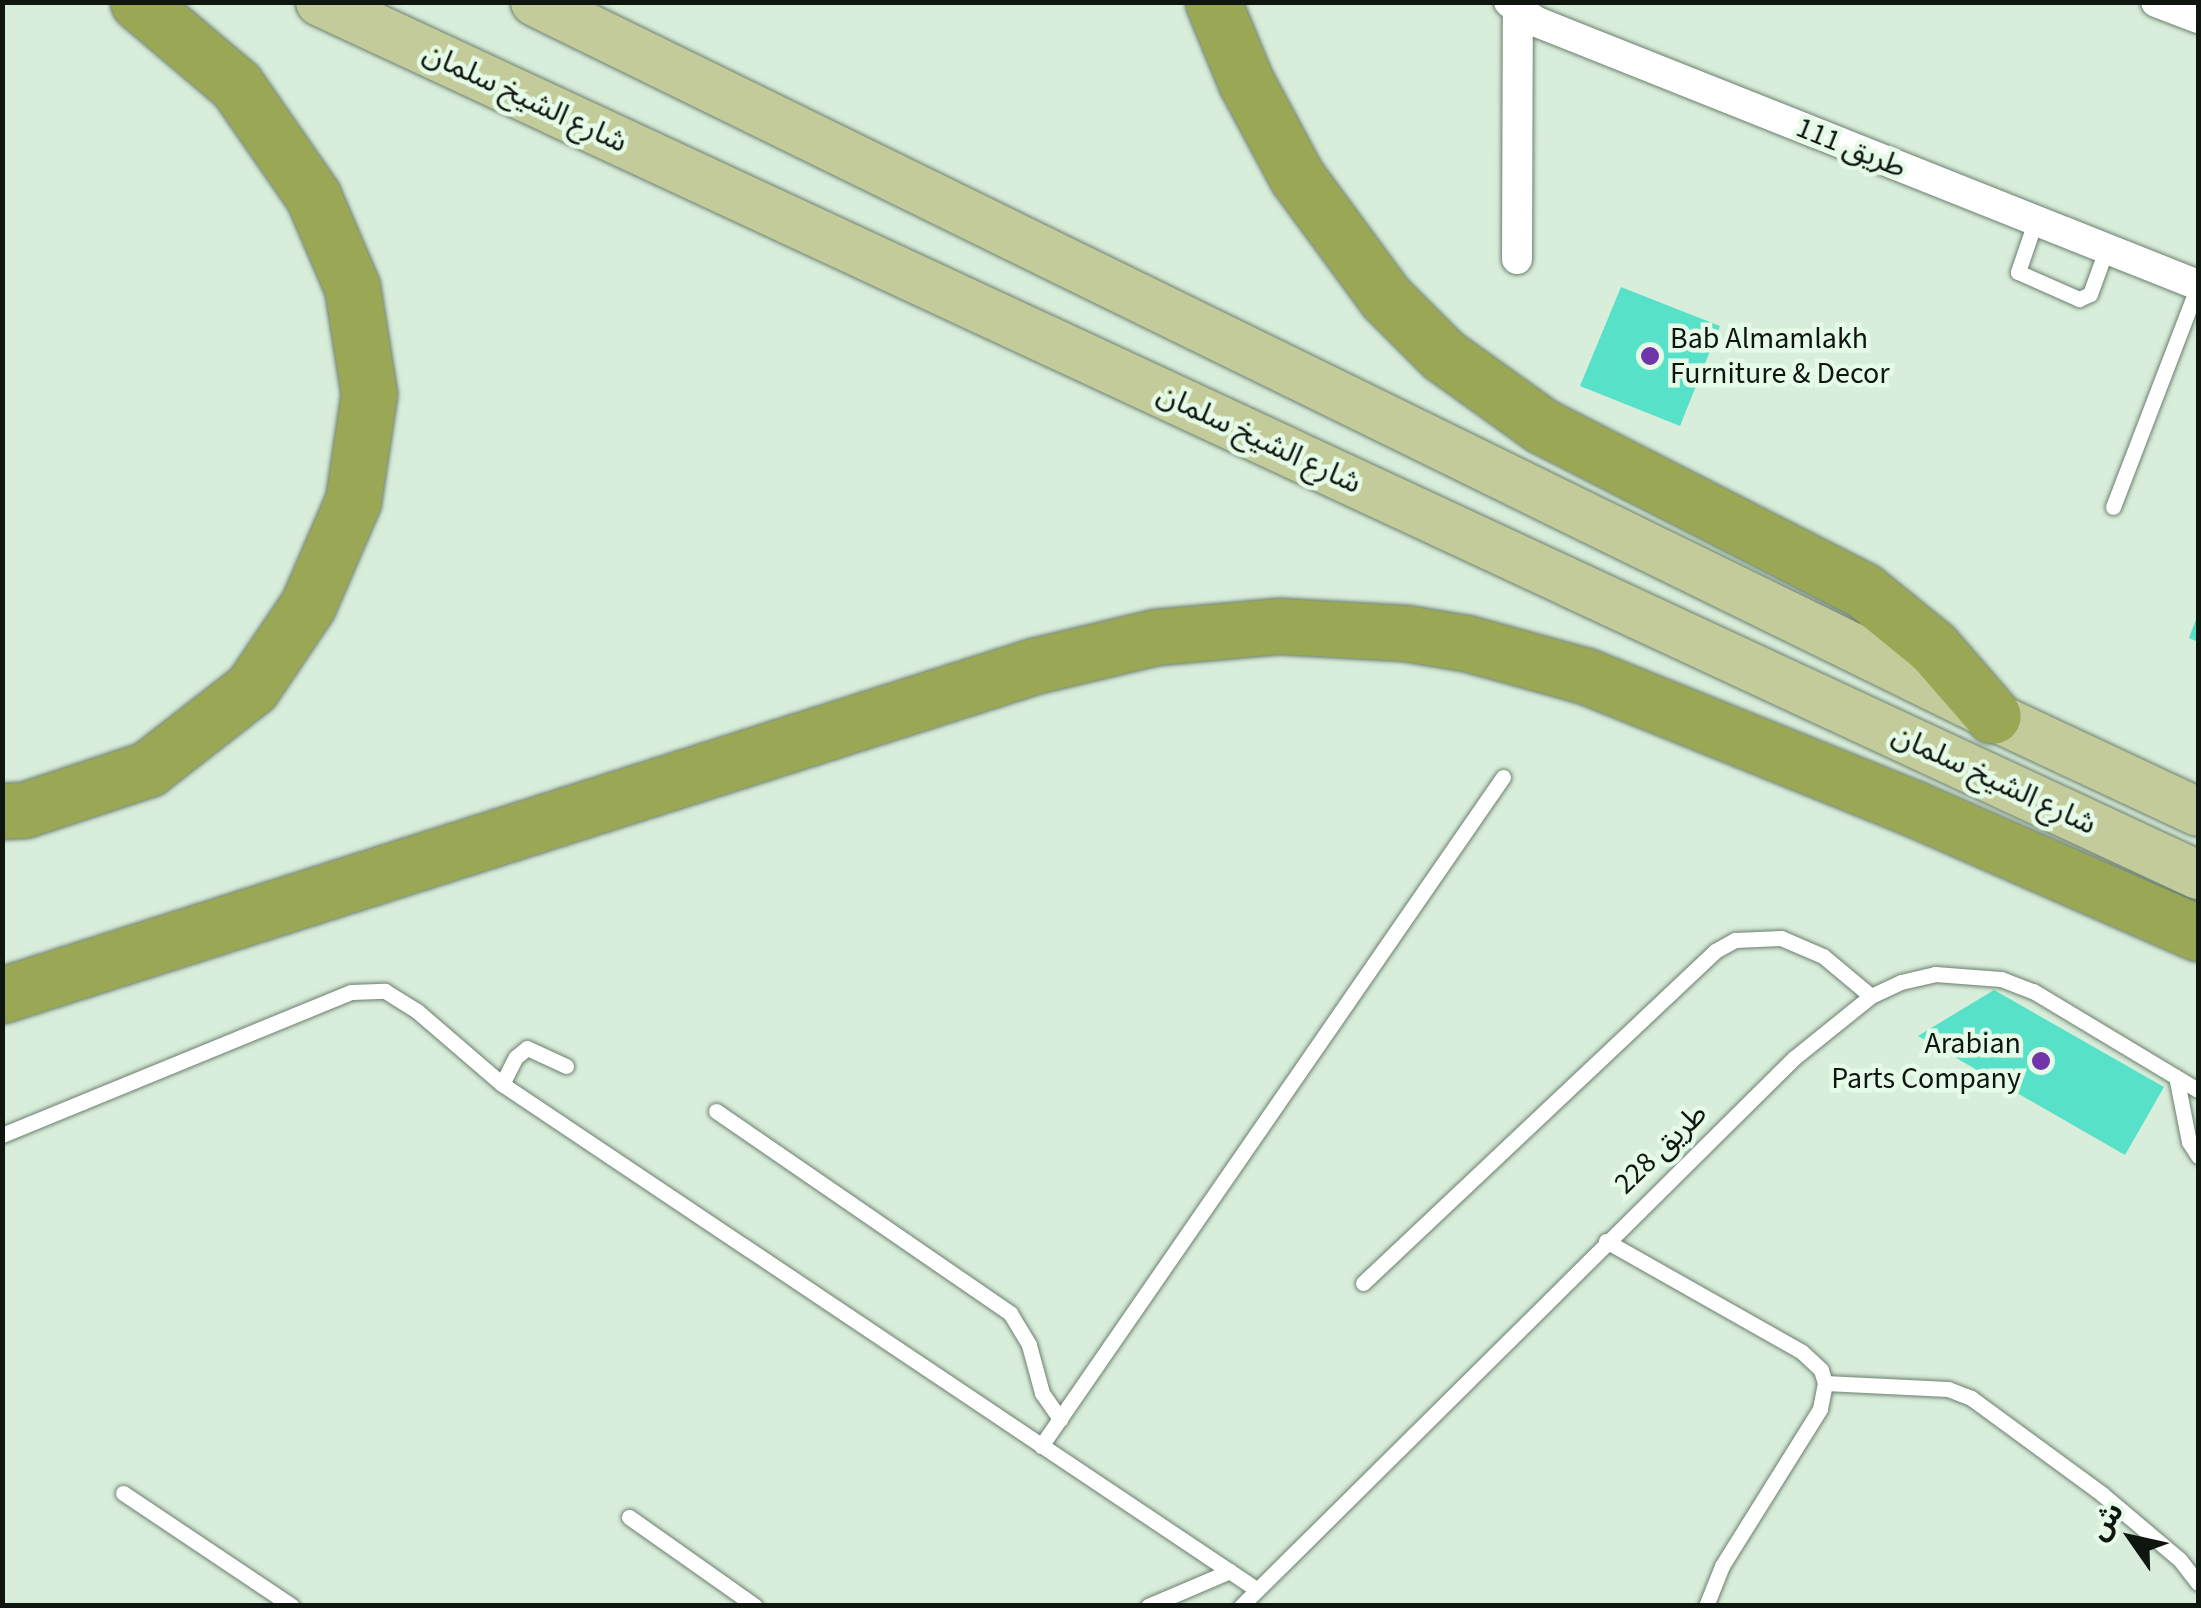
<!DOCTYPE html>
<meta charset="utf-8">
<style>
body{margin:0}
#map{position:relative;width:2201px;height:1608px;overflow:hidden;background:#d8edda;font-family:"Source Sans 3","Noto Sans Arabic",sans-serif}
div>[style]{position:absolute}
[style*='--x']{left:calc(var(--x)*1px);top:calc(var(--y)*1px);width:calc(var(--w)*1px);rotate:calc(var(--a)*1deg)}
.building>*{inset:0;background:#57e1c9}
.roads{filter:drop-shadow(0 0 2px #6c7f6e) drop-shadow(0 0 2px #6c7f6e)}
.service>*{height:15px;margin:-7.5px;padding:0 7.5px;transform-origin:7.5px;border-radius:7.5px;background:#fff}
.minor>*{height:30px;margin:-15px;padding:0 15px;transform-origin:15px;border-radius:15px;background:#fff}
.primary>*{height:48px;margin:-24px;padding:0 24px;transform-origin:24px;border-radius:24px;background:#c2cb99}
.motorway>*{height:55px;margin:-27.5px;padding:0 27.5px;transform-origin:27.5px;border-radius:27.5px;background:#9aa855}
.dots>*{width:28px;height:28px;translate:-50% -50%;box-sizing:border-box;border:5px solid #e5fae7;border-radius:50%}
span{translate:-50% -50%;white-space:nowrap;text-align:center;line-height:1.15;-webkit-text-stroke:9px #e5fae7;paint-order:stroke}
.street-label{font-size:30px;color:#0f1610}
.poi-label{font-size:30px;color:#0f1610}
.left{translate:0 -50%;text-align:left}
.right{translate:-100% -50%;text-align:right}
.frame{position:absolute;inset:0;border:5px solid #0f1610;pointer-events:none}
.north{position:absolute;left:2081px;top:1488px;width:100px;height:100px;-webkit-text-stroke:8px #e5fae7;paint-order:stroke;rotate:304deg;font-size:28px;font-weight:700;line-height:40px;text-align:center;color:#0f1610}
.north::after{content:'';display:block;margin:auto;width:35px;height:45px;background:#0f1610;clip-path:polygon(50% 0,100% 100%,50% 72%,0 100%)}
</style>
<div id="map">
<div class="building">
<i style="clip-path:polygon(1621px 287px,1720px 326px,1680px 426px,1580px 386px)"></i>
<i style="clip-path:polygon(2198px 614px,2198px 642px,2189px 638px)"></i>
<i style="clip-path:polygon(1994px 990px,2164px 1087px,2125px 1155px,1918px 1036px)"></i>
</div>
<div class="roads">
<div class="service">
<i style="--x:2035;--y:222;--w:53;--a:108.8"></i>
<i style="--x:2018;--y:272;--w:67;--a:23.9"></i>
<i style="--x:2079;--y:299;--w:12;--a:-24"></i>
<i style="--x:2090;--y:294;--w:47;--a:-70"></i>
<i style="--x:2113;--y:507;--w:238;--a:-69"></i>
<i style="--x:2177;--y:1081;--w:62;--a:78.9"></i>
<i style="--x:2189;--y:1142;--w:17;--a:57"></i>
<i style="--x:502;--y:1084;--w:30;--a:-63"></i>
<i style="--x:516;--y:1057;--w:14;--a:-39"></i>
<i style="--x:527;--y:1048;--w:43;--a:24.8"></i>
<i style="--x:716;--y:1111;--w:357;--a:34.5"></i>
<i style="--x:1010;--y:1313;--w:37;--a:59"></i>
<i style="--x:1029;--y:1345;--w:50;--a:74.8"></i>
<i style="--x:1042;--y:1393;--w:32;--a:55"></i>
<i style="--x:2;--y:1135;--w:377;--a:-22.3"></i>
<i style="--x:351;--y:992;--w:34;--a:-2"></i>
<i style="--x:385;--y:991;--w:38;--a:32"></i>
<i style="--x:417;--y:1011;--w:112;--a:40.7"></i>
<i style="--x:502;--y:1084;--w:907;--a:33.81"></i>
<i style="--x:1606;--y:1241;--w:225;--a:29.5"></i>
<i style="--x:1802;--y:1352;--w:26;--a:43"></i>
<i style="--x:1821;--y:1370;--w:14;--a:73"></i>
<i style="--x:1825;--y:1383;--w:26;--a:101"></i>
<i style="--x:1820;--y:1409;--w:185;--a:122"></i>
<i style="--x:1722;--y:1566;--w:43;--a:111.8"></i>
<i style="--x:1363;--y:1283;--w:484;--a:-43.3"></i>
<i style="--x:1715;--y:951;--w:23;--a:-29"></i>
<i style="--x:1735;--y:940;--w:46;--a:-2.5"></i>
<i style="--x:1781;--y:938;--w:46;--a:23.2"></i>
<i style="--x:1823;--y:956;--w:62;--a:39.8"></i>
<i style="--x:1825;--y:1383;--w:123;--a:2.8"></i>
<i style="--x:1948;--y:1389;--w:25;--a:21"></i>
<i style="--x:1971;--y:1398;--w:162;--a:36.2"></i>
<i style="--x:2102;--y:1494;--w:102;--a:40.2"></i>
<i style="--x:2180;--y:1560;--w:29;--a:52"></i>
<i style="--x:1041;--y:1446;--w:813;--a:-55.37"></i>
<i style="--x:123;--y:1493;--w:203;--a:33.8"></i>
<i style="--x:629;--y:1517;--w:154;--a:35.2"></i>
<i style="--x:1148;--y:1606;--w:89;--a:-23.1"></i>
<i style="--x:1241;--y:1606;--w:779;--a:-44.74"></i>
<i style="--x:1794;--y:1058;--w:99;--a:-38.8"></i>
<i style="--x:1871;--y:996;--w:33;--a:-25"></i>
<i style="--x:1901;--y:982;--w:35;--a:-13"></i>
<i style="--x:1935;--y:974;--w:66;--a:4.3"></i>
<i style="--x:2001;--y:979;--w:34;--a:21"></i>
<i style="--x:2033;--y:991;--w:192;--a:31"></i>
</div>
<div class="minor">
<i style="--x:1509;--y:2;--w:34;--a:36"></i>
<i style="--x:1537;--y:22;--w:711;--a:21.7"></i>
<i style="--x:2156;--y:2;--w:45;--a:20.9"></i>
<i style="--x:1517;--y:259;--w:246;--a:-89.8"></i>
</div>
<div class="primary">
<i style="--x:320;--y:2;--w:2071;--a:24.93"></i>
<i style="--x:535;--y:2;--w:1623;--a:26.09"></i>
<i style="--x:1993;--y:716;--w:226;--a:25.1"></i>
</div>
<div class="motorway">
<i style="--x:1213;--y:2;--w:87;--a:67.6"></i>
<i style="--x:1246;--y:82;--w:108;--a:61.8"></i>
<i style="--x:1297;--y:177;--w:149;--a:53.7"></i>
<i style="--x:1385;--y:297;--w:82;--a:45"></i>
<i style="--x:1443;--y:355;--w:122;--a:35.6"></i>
<i style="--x:1542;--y:426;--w:360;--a:27.1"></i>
<i style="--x:1863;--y:590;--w:90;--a:39.2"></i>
<i style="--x:1933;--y:647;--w:91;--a:49"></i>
<i style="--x:2;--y:811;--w:22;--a:-3"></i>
<i style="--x:24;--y:810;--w:131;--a:-18.3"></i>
<i style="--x:148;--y:769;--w:132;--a:-37.9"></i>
<i style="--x:252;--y:688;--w:100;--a:-56"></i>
<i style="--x:308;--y:605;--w:113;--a:-66.6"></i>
<i style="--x:353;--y:501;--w:108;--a:-81.5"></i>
<i style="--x:369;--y:394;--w:108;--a:-99"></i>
<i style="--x:352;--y:287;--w:99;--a:-113.2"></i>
<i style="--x:313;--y:196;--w:135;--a:-124.7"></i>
<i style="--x:236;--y:85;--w:128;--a:-139.7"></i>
<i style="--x:2;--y:995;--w:1083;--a:-17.68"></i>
<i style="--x:1034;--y:666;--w:125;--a:-13.4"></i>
<i style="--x:1156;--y:637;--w:124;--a:-5.1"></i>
<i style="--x:1280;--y:626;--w:125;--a:3.2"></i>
<i style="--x:1405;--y:633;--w:62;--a:9.3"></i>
<i style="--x:1466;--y:643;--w:124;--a:15.4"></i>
<i style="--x:1586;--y:676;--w:353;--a:22"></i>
<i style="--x:1913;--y:808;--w:311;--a:23.7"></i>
</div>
</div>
<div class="dots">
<i style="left:1650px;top:356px;background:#7134aa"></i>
<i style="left:2041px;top:1061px;background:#7134aa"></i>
</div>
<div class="street-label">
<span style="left:525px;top:98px;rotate:25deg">شارع الشيخ سلمان</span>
<span style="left:1851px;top:148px;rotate:22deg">طريق 111</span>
<span style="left:1259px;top:439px;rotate:25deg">شارع الشيخ سلمان</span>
<span style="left:1994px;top:780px;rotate:25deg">شارع الشيخ سلمان</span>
<span style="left:1661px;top:1149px;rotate:-44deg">طريق 228</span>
</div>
<div class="poi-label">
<span class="left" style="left:1670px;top:356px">Bab Almamlakh<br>Furniture &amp; Decor</span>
<span class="right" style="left:2021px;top:1061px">Arabian<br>Parts Company</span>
</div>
<div class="frame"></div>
<div class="north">ش</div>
</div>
